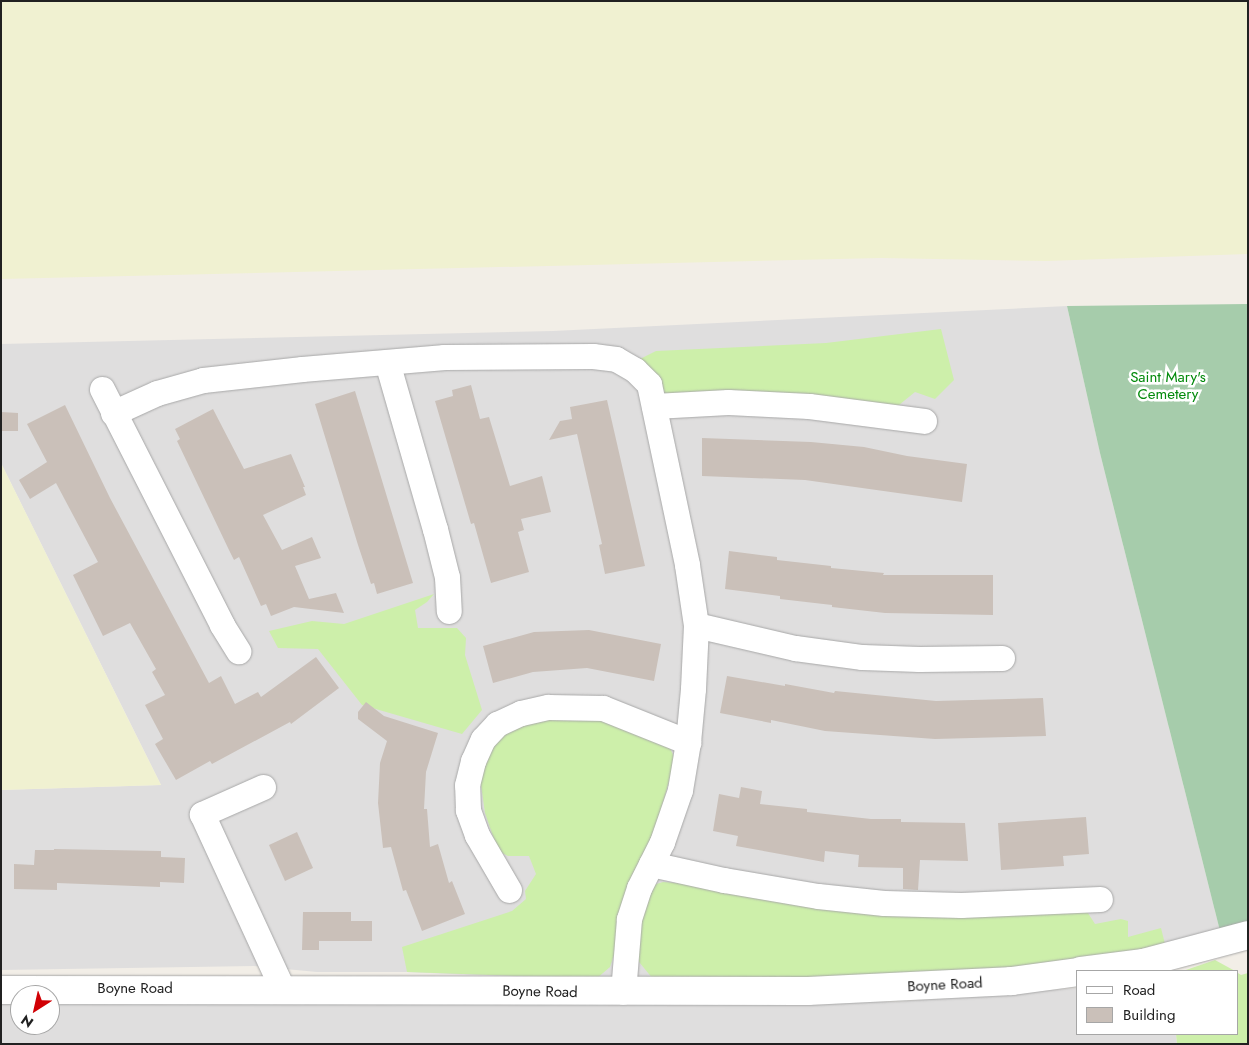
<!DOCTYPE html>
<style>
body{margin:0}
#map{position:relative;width:1249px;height:1045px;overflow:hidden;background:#f2eee7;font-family:Jost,sans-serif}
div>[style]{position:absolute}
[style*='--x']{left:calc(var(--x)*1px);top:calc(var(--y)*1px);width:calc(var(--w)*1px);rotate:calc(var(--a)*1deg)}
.residential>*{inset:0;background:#dfdede}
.farmland>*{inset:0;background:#f0f1d1}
.grass>*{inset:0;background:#cdefaa}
.cemetery>*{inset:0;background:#a6ccab}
.building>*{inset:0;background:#cac0b9}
.roads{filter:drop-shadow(0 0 1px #a8a8a8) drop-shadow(0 0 1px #a8a8a8)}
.minor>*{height:25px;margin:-12.5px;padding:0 12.5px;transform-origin:12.5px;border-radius:12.5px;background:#fff}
.tertiary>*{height:28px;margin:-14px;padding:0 14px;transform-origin:14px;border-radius:14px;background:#fff}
span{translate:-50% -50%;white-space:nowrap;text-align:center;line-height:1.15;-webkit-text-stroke:5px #fff;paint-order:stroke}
.park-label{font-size:15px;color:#038a0c}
.street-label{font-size:15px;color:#212121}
.frame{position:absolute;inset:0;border:2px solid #212121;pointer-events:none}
.legend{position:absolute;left:1076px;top:970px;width:162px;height:65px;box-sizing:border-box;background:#fff;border:1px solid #a6a6a6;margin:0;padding:6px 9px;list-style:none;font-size:15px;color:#212121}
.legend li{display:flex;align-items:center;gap:10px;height:25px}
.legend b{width:25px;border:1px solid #a6a6a6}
.north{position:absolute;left:10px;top:985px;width:50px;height:50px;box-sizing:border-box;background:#fff;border:1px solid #a6a6a6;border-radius:50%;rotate:215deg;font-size:14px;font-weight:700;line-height:20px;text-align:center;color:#212121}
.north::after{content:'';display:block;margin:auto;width:18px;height:22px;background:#d10005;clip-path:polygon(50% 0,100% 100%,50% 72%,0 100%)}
</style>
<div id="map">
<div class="residential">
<i style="clip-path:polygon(1067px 306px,1100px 453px,1220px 931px,1022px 973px,564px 979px,407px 972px,317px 972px,254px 966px,1px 970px,1px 790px,161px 785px,1px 463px,1px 344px,553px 331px)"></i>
<i style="clip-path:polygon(1078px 988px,1078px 1034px,1176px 1034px,1177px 1044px,1px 1044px,1px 1000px,20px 1000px,20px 1025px,50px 1025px,50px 999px,895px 1002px)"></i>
</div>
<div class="farmland">
<i style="clip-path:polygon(1px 1px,1248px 1px,1248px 254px,1046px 261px,881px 258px,1px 279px)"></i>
<i style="clip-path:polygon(1px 463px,122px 707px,161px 785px,1px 790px)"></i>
</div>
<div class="grass">
<i style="clip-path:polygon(941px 329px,954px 380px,935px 399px,915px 392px,899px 405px,658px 399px,634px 362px,656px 351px,826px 343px)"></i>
<i style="clip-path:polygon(434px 594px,427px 602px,415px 610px,418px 628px,457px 628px,466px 638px,465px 655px,482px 710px,462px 734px,362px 705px,318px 649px,278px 648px,269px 631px,312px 621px,344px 624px)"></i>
<i style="clip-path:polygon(595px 716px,669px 746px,675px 759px,657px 825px,610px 967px,596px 979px,407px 972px,402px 947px,512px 911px,526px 899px,525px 891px,536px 874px,529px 856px,508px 856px,498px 851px,485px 813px,480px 778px,493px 740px,510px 728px,558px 717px)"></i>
<i style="clip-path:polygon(663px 882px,1086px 910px,1095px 924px,1121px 919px,1128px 921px,1128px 937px,1161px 928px,1165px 944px,1139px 951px,1022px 973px,915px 977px,653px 979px,635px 957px,639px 914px,653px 885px)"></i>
<i style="clip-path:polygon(1215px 960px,1235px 971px,1183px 971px)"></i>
<i style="clip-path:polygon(1238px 973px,1241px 975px,1248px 973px,1248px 1044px,1177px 1044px,1176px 1034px,1238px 1034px)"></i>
</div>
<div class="cemetery">
<i style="clip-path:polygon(1248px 304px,1248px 922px,1220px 931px,1100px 453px,1067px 306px)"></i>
</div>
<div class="building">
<i style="clip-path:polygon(471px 385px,480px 419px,489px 417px,510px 486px,542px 476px,551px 512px,521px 519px,524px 530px,518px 532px,529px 572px,491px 583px,474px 523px,471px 524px,435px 401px,453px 396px,452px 390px)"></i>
<i style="clip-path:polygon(355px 391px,413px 583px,377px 594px,374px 583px,371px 584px,358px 545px,315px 404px)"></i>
<i style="clip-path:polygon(607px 400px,645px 566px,605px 574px,599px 545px,602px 544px,577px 434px,549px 440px,560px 421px,572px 419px,570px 407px)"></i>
<i style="clip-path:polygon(65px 405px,110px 498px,209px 683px,221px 676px,235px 704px,258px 692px,261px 697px,316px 657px,339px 688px,291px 724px,290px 722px,212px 764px,210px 761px,176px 780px,155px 744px,163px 739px,145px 705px,165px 695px,152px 672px,156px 669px,130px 623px,103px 636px,73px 575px,98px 562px,56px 483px,30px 499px,19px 480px,47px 462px,27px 424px)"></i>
<i style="clip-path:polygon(213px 409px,244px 469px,291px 454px,305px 487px,303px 487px,306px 495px,263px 515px,282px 550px,312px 537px,321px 558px,295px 566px,309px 599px,336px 593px,344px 613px,294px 607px,271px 616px,266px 604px,261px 606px,239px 557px,234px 560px,229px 550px,177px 441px,180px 439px,175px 429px)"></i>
<i style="clip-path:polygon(1px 412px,18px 413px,18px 431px,1px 431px)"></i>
<i style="clip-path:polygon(702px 438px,811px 442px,864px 447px,907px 456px,967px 464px,962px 502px,805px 480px,702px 476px)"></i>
<i style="clip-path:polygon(729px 551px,777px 557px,777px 560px,831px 566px,831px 568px,884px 573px,883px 575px,993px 575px,993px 615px,885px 613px,832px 607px,832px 605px,780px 599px,780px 596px,725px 589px)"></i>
<i style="clip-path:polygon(589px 630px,661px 644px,654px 681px,587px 668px,533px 672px,493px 683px,483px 646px,534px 632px)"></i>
<i style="clip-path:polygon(727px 676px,785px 686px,785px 684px,834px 693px,835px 691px,936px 701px,1043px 698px,1046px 736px,935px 739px,825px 731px,771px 720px,771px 723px,746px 718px,720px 713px)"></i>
<i style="clip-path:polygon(366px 702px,384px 716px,438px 733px,426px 772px,424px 809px,427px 809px,430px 847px,438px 844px,449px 883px,452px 881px,465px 914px,422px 931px,406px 890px,403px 891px,391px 847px,383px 848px,378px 803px,380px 763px,387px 741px,358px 719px,358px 712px)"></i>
<i style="clip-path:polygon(741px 787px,762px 791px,760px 804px,807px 809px,807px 812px,871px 819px,901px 819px,901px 822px,965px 823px,968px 861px,920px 860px,918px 890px,903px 889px,903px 868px,858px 867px,859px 855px,825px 851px,824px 862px,736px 846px,738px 836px,713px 831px,719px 794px,739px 798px)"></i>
<i style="clip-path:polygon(1086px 817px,1089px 854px,1063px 856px,1064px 866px,1001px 870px,998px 823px)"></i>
<i style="clip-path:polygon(297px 832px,313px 868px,285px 881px,269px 845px)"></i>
<i style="clip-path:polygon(54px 849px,161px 851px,161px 857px,185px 858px,184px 883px,160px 882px,160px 887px,57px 883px,57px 890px,14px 889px,14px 864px,34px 865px,35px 850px,54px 850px)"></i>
<i style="clip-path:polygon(303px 912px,351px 912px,351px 921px,372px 921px,372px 941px,319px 941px,319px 950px,302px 950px)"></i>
</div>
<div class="roads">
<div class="minor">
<i style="--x:387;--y:362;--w:174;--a:74"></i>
<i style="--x:435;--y:529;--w:49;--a:76"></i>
<i style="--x:447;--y:577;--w:34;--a:87"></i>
<i style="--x:102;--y:389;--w:265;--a:63"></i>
<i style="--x:222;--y:625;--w:31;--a:58"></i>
<i style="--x:654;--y:406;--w:74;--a:-3.1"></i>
<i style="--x:728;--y:402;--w:81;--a:2.8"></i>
<i style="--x:809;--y:406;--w:116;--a:7.4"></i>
<i style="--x:113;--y:413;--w:48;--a:-24.4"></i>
<i style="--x:157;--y:393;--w:48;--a:-15.8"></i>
<i style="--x:203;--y:380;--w:100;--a:-6.3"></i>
<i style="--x:302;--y:369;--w:143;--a:-4.8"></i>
<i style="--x:444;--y:357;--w:149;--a:-0.4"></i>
<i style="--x:593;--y:356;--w:23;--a:7"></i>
<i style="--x:616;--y:359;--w:22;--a:30"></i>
<i style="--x:635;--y:370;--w:20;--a:45"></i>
<i style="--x:649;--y:384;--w:185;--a:78.1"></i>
<i style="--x:687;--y:565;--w:61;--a:81.5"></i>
<i style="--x:696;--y:625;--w:64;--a:92.7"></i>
<i style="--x:693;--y:689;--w:53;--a:95.4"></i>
<i style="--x:688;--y:742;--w:49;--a:99.5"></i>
<i style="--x:680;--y:790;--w:55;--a:109.1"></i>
<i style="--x:662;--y:842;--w:51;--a:116.6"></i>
<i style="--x:639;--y:888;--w:33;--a:108"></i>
<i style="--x:629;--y:919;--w:73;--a:94.7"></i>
<i style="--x:696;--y:625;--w:102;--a:13.1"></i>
<i style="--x:795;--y:648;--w:68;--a:7.7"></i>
<i style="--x:862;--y:657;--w:57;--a:2"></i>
<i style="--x:919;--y:659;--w:83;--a:-0.7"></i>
<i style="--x:263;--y:787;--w:67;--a:156.1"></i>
<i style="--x:202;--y:814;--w:194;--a:65.3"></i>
<i style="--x:651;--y:864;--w:75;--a:12.4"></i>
<i style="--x:724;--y:880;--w:95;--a:9.7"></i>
<i style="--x:818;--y:896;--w:66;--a:6.1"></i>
<i style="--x:884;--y:903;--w:77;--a:1.5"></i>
<i style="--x:961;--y:905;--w:139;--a:-2.5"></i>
<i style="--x:509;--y:890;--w:64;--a:-120.2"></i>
<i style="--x:477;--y:835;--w:27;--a:-110"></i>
<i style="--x:468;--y:810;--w:25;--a:-92"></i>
<i style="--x:467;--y:785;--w:25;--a:-76"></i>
<i style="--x:473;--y:761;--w:24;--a:-66"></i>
<i style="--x:483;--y:739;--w:21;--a:-47"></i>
<i style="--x:497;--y:724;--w:26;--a:-25"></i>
<i style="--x:521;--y:713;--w:28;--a:-13"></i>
<i style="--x:548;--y:707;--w:55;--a:1"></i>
<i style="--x:603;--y:708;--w:92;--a:21.8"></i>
</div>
<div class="tertiary">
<i style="--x:1081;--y:971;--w:63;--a:-7.4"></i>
<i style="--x:1143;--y:963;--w:109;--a:-14.9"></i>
<i style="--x:1;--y:990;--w:807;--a:0.07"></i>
<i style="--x:808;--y:991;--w:204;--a:-2.8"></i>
<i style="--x:1012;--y:981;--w:67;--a:-7.8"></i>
</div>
</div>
<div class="park-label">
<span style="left:1168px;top:386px">Saint Mary's<br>Cemetery</span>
</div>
<div class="street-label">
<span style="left:945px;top:985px;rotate:-3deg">Boyne Road</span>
<span style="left:135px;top:989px">Boyne Road</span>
<span style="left:540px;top:992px;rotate:1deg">Boyne Road</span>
</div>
<div class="frame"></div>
<ul class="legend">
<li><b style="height:6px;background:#fff"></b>Road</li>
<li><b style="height:14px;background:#cac0b9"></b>Building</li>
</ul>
<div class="north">N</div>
</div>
